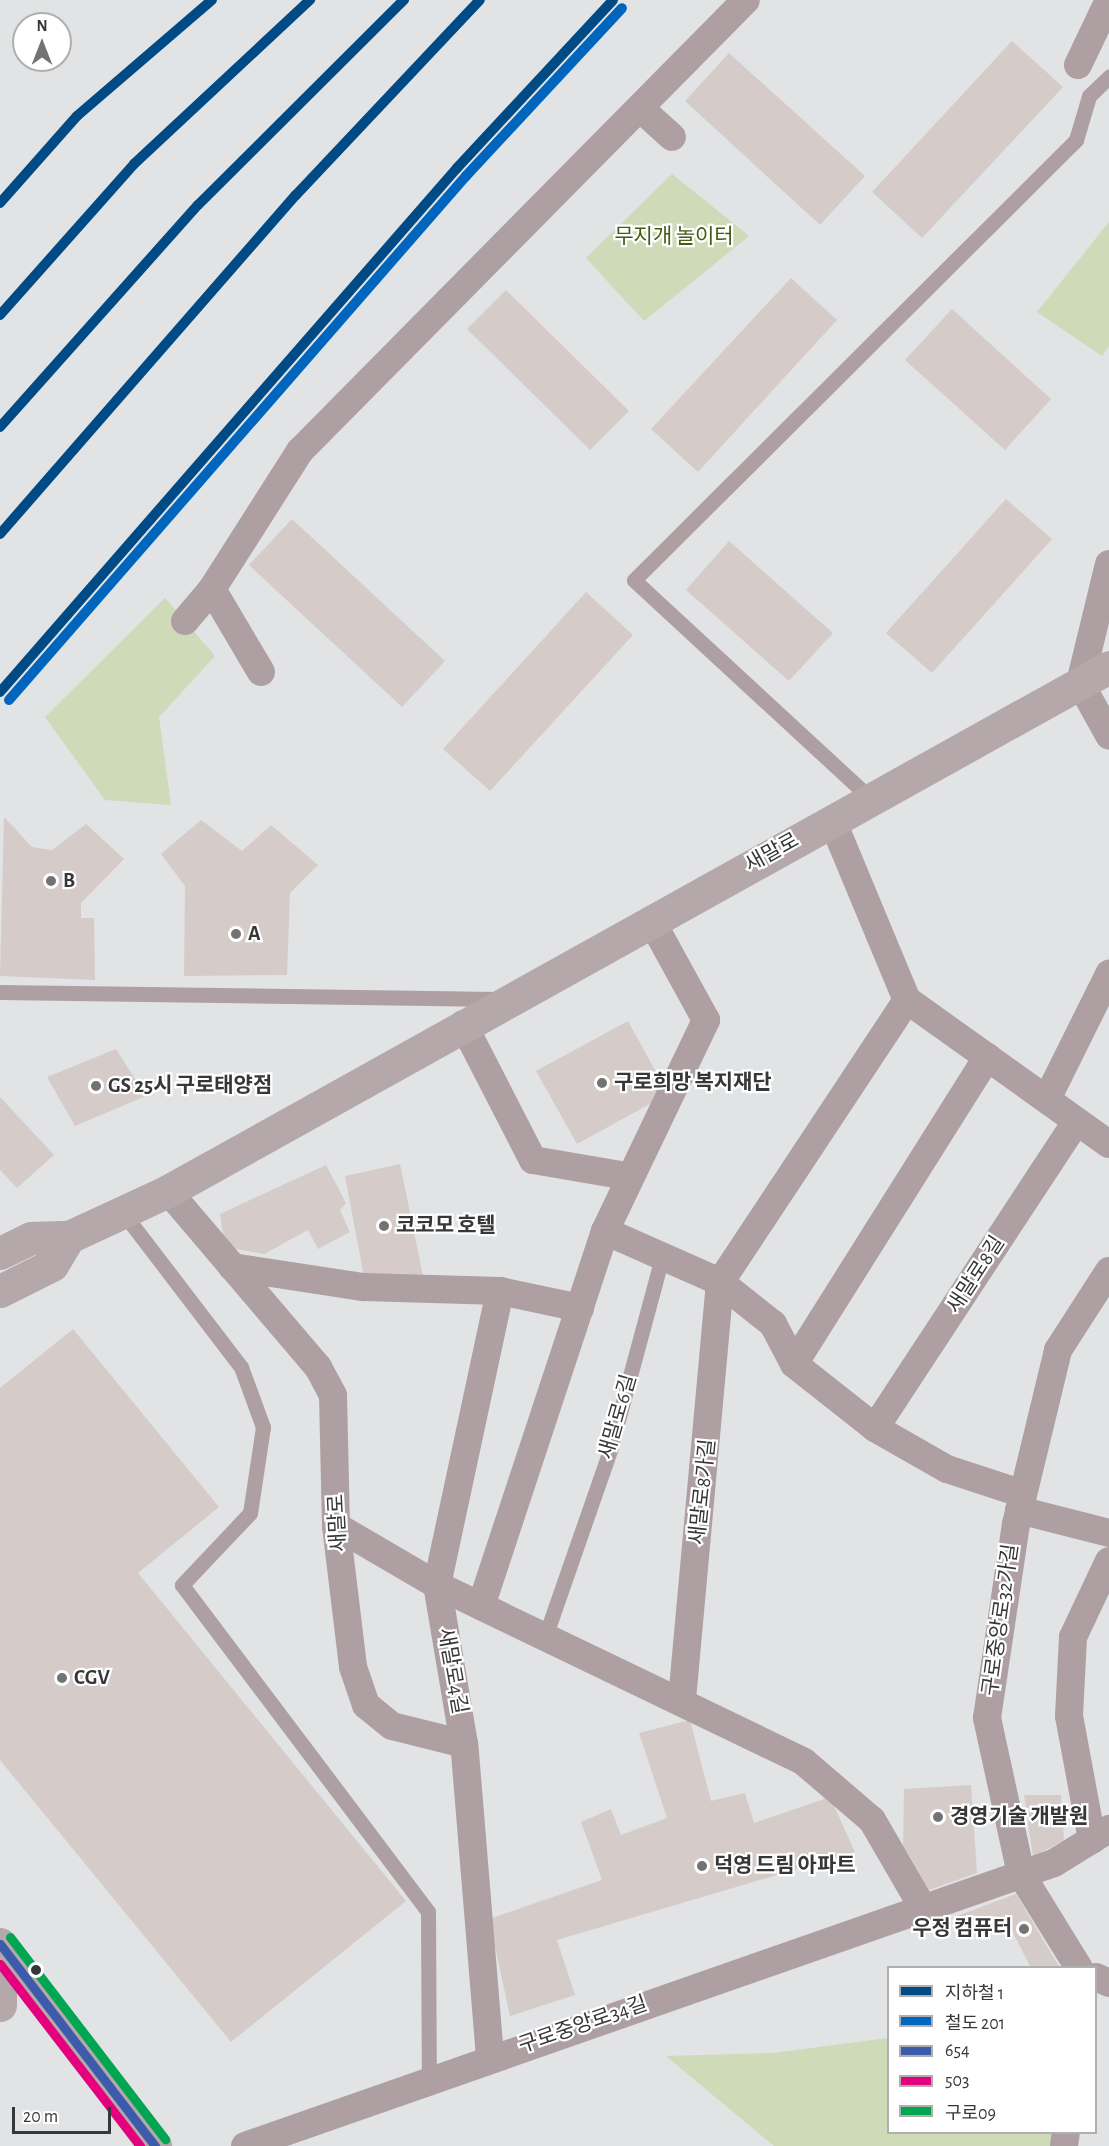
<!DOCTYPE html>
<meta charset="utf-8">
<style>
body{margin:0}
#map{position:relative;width:1109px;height:2146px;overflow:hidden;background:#e1e3e5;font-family:"Alegreya Sans","Noto Sans KR",sans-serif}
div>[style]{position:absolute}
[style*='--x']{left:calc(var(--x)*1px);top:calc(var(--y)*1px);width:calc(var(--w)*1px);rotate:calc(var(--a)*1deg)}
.green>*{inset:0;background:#cedab8}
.building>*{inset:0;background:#d5ccc9}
.lane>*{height:15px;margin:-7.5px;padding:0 7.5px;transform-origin:7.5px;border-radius:7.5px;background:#ae9fa2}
.street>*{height:28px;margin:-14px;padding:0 14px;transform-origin:14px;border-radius:14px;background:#ae9fa2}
.secondary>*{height:33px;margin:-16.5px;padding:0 16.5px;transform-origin:16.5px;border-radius:16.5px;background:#b5a8ab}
.bus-1>*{height:9px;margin:-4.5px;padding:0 4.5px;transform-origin:4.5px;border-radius:4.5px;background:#3d5bab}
.bus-2>*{height:9px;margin:-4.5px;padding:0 4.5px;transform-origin:4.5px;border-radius:4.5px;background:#e5007d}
.bus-3>*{height:9px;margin:-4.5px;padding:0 4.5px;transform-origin:4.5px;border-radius:4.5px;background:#00a651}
.rail-1>*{height:10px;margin:-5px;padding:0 5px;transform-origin:5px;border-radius:5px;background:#0065bd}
.metro-1>*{height:10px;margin:-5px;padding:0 5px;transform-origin:5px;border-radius:5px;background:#004a85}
.dots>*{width:16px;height:16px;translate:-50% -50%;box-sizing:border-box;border:3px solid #fff;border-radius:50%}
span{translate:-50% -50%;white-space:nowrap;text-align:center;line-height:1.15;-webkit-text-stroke:4.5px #fff;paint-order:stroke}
.park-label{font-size:21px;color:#495911}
.street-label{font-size:21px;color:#363738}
.poi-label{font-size:21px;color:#363738;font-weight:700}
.left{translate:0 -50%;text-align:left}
.right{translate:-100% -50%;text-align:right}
.legend{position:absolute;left:887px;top:1966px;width:210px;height:168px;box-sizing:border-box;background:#fff;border:2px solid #afafaf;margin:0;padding:8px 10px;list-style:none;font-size:18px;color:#363738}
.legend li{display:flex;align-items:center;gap:12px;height:30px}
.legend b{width:30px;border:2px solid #afafaf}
.north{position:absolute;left:12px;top:12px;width:60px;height:60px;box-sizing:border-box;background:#fff;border:2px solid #afafaf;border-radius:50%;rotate:0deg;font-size:16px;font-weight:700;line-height:24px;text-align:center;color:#363738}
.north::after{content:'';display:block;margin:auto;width:21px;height:27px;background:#727375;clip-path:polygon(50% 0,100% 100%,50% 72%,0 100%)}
.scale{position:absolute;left:12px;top:2107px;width:99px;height:27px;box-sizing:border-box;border:3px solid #363738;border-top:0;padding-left:8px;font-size:18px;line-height:21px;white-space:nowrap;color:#363738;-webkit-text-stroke:4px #fff;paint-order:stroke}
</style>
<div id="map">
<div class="green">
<i style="clip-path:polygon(672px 174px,749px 236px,644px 321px,586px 258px)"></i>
<i style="clip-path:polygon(1109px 222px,1109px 346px,1102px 356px,1037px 312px)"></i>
<i style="clip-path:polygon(165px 598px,215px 656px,159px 717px,171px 805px,105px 800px,45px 717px)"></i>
<i style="clip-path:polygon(888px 2038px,888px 2132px,1053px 2133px,1052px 2146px,774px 2146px,666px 2056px,773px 2053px)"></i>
</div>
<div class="building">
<i style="clip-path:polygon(1012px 41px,1063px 87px,922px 238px,872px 192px)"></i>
<i style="clip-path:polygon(729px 53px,865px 176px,820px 225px,685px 101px)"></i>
<i style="clip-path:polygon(791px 278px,837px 320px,698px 472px,651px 429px)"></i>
<i style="clip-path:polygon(506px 290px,629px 411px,590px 450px,467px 329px)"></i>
<i style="clip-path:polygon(952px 309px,1051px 399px,1005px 450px,905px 360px)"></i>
<i style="clip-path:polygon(1006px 499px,1052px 539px,932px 673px,886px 633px)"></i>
<i style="clip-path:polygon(292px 519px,445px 661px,402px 707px,249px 565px)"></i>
<i style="clip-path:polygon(729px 541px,833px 633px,789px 681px,686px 590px)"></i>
<i style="clip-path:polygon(586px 592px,633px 635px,490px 791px,443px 749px)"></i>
<i style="clip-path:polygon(4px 817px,32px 847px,52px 850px,86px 824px,124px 859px,81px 903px,81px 918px,94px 918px,95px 980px,0 976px)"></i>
<i style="clip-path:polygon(201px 820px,242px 851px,271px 825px,318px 865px,290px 893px,287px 975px,184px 976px,185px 886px,161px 854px)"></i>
<i style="clip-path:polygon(628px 1021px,668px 1094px,577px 1144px,536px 1071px)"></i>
<i style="clip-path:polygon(116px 1049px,146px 1096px,75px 1126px,47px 1077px)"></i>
<i style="clip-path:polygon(0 1097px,54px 1155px,17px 1188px,0 1170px)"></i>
<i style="clip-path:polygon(400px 1164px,423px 1276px,364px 1277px,345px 1176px)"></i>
<i style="clip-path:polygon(326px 1165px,346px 1203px,340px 1210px,350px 1232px,318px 1249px,308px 1230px,264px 1254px,225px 1247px,220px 1214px)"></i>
<i style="clip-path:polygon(73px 1329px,219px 1507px,138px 1573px,406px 1901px,231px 2042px,0 1760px,0 1388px)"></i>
<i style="clip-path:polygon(690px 1720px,711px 1801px,745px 1793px,754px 1823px,830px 1797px,855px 1852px,557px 1940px,575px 1995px,510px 2016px,489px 1919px,602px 1880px,581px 1822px,611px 1809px,621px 1835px,667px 1818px,639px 1733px)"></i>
<i style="clip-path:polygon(971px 1785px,977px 1873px,929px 1890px,903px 1845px,904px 1789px)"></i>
<i style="clip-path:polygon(1024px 1795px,1061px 1795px,1064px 1840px,1033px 1857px)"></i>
<i style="clip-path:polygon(1016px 1894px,1060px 1968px,1031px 1968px,1007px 1921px,963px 1936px,957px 1916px)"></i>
</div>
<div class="lane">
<i style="--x:870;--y:798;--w:321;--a:-137.3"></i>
<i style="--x:634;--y:580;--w:624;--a:-44.87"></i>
<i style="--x:1076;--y:140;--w:46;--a:-73.5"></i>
<i style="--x:1089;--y:96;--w:28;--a:-44"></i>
<i style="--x:0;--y:992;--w:498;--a:0.8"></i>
<i style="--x:124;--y:1214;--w:193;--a:52.6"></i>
<i style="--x:241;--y:1367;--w:64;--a:69.9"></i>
<i style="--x:263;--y:1427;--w:87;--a:98.6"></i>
<i style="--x:250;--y:1513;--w:99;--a:133.4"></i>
<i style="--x:182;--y:1585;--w:409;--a:53"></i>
<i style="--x:428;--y:1912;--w:166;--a:89.7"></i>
<i style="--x:545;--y:1637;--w:198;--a:-70.8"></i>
<i style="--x:610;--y:1450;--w:203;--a:-74.9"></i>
</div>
<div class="street">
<i style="--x:1078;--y:65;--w:72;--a:-64.5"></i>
<i style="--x:640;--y:108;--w:43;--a:42.2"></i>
<i style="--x:1109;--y:564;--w:122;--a:103.7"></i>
<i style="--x:1080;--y:683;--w:60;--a:60.9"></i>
<i style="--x:185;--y:621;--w:42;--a:-49.8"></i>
<i style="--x:261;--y:672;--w:96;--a:-120.6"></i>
<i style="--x:212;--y:589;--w:164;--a:-57.5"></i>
<i style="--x:300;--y:451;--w:634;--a:-45.32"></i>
<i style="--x:832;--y:820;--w:195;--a:67.4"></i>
<i style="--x:907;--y:1000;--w:248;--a:35.5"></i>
<i style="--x:907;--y:1000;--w:338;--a:123.5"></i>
<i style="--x:720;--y:1282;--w:68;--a:38.4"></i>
<i style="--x:773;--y:1324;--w:45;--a:62.3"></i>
<i style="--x:794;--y:1364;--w:103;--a:38.3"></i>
<i style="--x:875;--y:1428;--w:83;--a:29.7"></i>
<i style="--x:947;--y:1469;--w:80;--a:18.2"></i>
<i style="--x:463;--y:1024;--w:153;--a:62.8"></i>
<i style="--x:533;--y:1160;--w:95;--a:9.7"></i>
<i style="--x:1047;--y:1099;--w:140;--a:-63.6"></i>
<i style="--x:168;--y:1191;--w:231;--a:49.6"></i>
<i style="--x:318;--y:1367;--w:32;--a:62"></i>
<i style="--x:333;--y:1395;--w:131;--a:88.7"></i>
<i style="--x:336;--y:1526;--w:142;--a:83.1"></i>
<i style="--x:353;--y:1667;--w:40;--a:71.1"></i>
<i style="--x:366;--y:1705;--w:33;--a:39"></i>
<i style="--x:392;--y:1726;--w:74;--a:14"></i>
<i style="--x:605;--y:1231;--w:126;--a:23.9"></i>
<i style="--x:720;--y:1282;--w:422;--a:95.2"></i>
<i style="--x:232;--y:1267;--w:133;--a:8.7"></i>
<i style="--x:363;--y:1287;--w:137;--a:1.7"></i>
<i style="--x:500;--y:1291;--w:82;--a:12"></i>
<i style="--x:794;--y:1364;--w:363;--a:-57.8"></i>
<i style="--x:875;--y:1428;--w:367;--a:-56.7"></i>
<i style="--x:1019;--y:1510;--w:93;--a:14.3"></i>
<i style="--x:336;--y:1526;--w:117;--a:30.3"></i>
<i style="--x:437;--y:1585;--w:407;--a:25.7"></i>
<i style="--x:804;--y:1762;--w:89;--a:40.5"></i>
<i style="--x:872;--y:1820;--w:102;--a:59.9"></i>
<i style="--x:481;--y:1606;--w:395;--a:-71.7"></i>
<i style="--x:605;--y:1231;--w:234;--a:-64.4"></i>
<i style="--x:706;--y:1020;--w:114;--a:-118.8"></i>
<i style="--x:1092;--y:1840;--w:126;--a:-100.5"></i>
<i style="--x:1069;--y:1716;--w:79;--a:-87.1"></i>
<i style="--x:1073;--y:1637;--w:84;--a:-64.7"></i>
<i style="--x:1079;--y:1968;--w:110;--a:-121.7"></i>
<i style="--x:1021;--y:1874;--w:160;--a:-102.3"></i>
<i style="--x:987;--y:1718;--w:196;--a:-81.5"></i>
<i style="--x:1016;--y:1524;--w:179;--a:-76.4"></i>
<i style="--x:1058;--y:1350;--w:94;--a:-57.2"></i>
<i style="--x:1096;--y:1977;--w:14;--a:25"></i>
<i style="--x:490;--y:2057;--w:314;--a:-94.7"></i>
<i style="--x:464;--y:1744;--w:161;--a:-99.6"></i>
<i style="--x:437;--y:1585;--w:301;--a:-77.9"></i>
<i style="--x:245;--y:2146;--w:857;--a:-19.28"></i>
<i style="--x:1054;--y:1863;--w:65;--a:-31.7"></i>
<i style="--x:1064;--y:2146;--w:14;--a:-82"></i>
</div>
<div class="secondary">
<i style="--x:0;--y:1253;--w:34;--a:-26"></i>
<i style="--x:31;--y:1238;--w:38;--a:-2"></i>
<i style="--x:69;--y:1237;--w:109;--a:-24.9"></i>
<i style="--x:168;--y:1191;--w:1077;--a:-29.11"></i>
<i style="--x:0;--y:1291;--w:58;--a:-26.6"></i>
<i style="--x:52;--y:1265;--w:33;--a:-59"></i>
<i style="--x:0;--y:1944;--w:255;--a:52.5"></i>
<i style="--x:0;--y:1947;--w:58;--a:90"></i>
</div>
<div class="bus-1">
<i style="--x:0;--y:1944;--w:255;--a:52.5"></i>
</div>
<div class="bus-2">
<i style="--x:0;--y:1964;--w:230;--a:52.4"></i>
</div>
<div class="bus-3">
<i style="--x:10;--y:1937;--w:255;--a:52.5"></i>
</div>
<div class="rail-1">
<i style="--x:9;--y:700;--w:695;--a:-48.91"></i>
<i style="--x:466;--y:176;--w:229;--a:-47.1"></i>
</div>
<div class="metro-1">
<i style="--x:0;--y:203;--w:116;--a:-48.5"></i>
<i style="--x:77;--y:116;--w:178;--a:-40.7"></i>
<i style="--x:0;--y:315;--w:202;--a:-48.4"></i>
<i style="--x:134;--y:164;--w:241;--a:-43"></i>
<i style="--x:0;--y:427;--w:297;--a:-48.3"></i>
<i style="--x:198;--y:205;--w:291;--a:-44.9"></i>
<i style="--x:0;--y:534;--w:450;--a:-48.9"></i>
<i style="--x:296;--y:195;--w:268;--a:-46.7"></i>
<i style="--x:0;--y:692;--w:695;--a:-48.91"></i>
<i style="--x:457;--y:168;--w:229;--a:-47.1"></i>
</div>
<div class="dots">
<i style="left:51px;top:881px;background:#727375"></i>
<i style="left:236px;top:934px;background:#727375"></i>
<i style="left:602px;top:1083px;background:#727375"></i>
<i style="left:96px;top:1086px;background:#727375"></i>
<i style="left:384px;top:1226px;background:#727375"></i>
<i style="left:62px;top:1678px;background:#727375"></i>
<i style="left:938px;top:1817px;background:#727375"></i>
<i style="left:702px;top:1866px;background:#727375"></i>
<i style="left:1024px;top:1929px;background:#727375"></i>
<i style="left:36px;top:1970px;background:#363738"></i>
</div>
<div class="park-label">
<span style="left:674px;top:237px">무지개 놀이터</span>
</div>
<div class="street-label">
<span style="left:772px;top:853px;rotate:-29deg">새말로</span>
<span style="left:976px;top:1275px;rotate:-57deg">새말로8길</span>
<span style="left:618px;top:1417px;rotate:-74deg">새말로6길</span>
<span style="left:703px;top:1492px;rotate:-84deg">새말로8가길</span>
<span style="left:338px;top:1523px;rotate:-93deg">새말로</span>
<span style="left:1001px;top:1620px;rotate:-82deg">구로중앙로32가길</span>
<span style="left:452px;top:1671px;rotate:80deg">새말로4길</span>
<span style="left:583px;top:2025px;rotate:-19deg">구로중앙로34길</span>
</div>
<div class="poi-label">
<span class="left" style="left:63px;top:881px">B</span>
<span class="left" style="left:248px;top:934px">A</span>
<span class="left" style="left:614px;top:1083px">구로희망 복지재단</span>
<span class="left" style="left:108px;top:1086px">GS 25시 구로태양점</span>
<span class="left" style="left:396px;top:1226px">코코모 호텔</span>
<span class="left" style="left:74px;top:1678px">CGV</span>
<span class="left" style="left:950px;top:1817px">경영기술 개발원</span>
<span class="left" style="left:714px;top:1866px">덕영 드림 아파트</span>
<span class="right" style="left:1012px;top:1929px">우정 컴퓨터</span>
</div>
<ul class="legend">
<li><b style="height:8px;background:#004a85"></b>지하철 1</li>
<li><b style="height:8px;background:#0065bd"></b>철도 201</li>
<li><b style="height:8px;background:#3d5bab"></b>654</li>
<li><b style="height:8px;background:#e5007d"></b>503</li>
<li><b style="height:8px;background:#00a651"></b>구로09</li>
</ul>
<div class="north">N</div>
<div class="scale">20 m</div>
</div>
